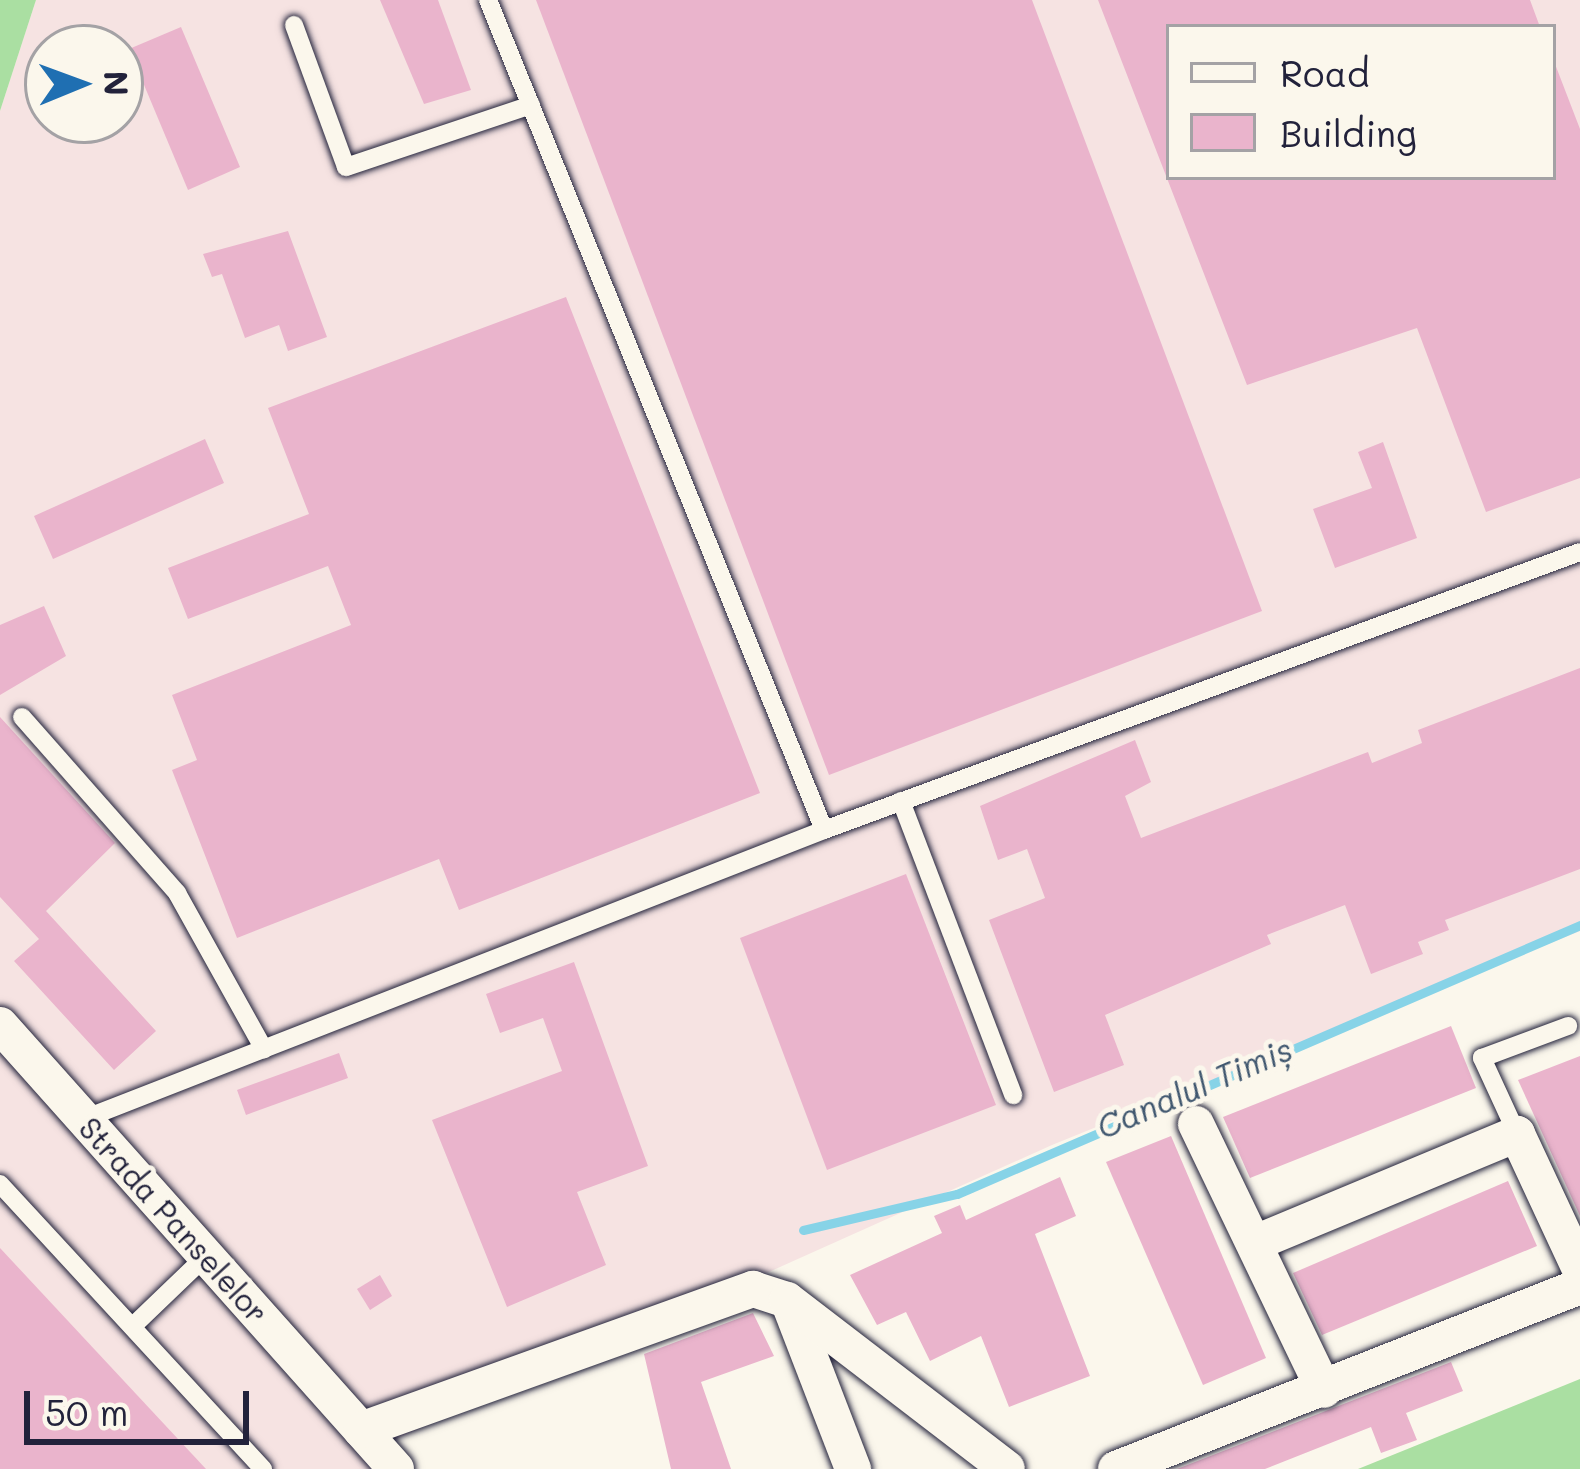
<!DOCTYPE html>
<meta charset="utf-8">
<style>
body{margin:0}
#map{position:relative;width:1580px;height:1469px;overflow:hidden;background:#fbf7ec;font-family:Mali,sans-serif}
div>[style]{position:absolute}
[style*='--x']{left:calc(var(--x)*1px);top:calc(var(--y)*1px);width:calc(var(--w)*1px);rotate:calc(var(--a)*1deg)}
.built>*{inset:0;background:#f6e3e2}
.green>*{inset:0;background:#aadfa2}
.stream>*{height:9px;margin:-4.5px;padding:0 4.5px;transform-origin:4.5px;border-radius:4.5px;background:#87d3e7}
.building>*{inset:0;background:#eab4cc}
.roads{filter:drop-shadow(0 0 3px #22223b) drop-shadow(0 0 3px #22223b)}
.lane>*{height:18px;margin:-9px;padding:0 9px;transform-origin:9px;border-radius:9px;background:#fbf7ec}
.street>*{height:36px;margin:-18px;padding:0 18px;transform-origin:18px;border-radius:18px;background:#fbf7ec}
span{translate:-50% -50%;white-space:nowrap;text-align:center;line-height:1.15;-webkit-text-stroke:10px #fbf7ec;paint-order:stroke}
.street-label{font-size:30px;color:#22223b}
.water-label{font-size:33px;color:#40576f;font-style:italic}
.legend{position:absolute;left:1166px;top:24px;width:390px;height:156px;box-sizing:border-box;background:#fbf7ec;border:3px solid #a4a2a5;margin:0;padding:15px 21px;list-style:none;font-size:36px;color:#22223b}
.legend li{display:flex;align-items:center;gap:24px;height:60px}
.legend b{width:60px;border:3px solid #a4a2a5}
.north{position:absolute;left:24px;top:24px;width:120px;height:120px;box-sizing:border-box;background:#fbf7ec;border:3px solid #a4a2a5;border-radius:50%;rotate:89deg;font-size:33px;font-weight:700;line-height:48px;text-align:center;color:#22223b}
.north::after{content:'';display:block;margin:auto;width:42px;height:54px;background:#1f6fb2;clip-path:polygon(50% 0,100% 100%,50% 72%,0 100%)}
.scale{position:absolute;left:24px;top:1391px;width:225px;height:54px;box-sizing:border-box;border:6px solid #22223b;border-top:0;padding-left:15px;font-size:36px;line-height:42px;white-space:nowrap;color:#22223b;-webkit-text-stroke:9px #fbf7ec;paint-order:stroke}
</style>
<div id="map">
<div class="built">
<i style="clip-path:polygon(evenodd,36px 0,1580px 0,1580px 931px,1052px 1145px,392px 1441px,411px 1469px,0 1469px,0 111px,36px 0,1169px 27px,1553px 27px,1553px 177px,1169px 177px,1169px 27px,36px 0,48px 48px,120px 48px,120px 120px,48px 120px,48px 48px)"></i>
</div>
<div class="green">
<i style="clip-path:polygon(0 0,36px 0,0 111px)"></i>
<i style="clip-path:polygon(1580px 1379px,1580px 1469px,1358px 1469px)"></i>
</div>
<div class="stream">
<i style="--x:803;--y:1230;--w:158;--a:-13.2"></i>
<i style="--x:957;--y:1194;--w:679;--a:-23.35"></i>
</div>
<div class="building">
<i style="clip-path:polygon(380px 0,438px 0,471px 90px,424px 104px)"></i>
<i style="clip-path:polygon(536px 0,1032px 0,1262px 611px,829px 775px)"></i>
<i style="clip-path:polygon(1098px 0,1530px 0,1540px 27px,1169px 27px,1169px 177px,1553px 177px,1555px 64px,1580px 129px,1580px 478px,1486px 512px,1417px 328px,1247px 385px)"></i>
<i style="clip-path:polygon(181px 27px,240px 167px,188px 190px,129px 49px)"></i>
<i style="clip-path:polygon(288px 231px,327px 337px,288px 351px,279px 325px,245px 338px,222px 274px,212px 277px,203px 254px)"></i>
<i style="clip-path:polygon(566px 297px,760px 793px,459px 910px,439px 859px,237px 938px,172px 770px,197px 760px,172px 695px,351px 625px,328px 566px,188px 619px,168px 568px,309px 514px,268px 408px)"></i>
<i style="clip-path:polygon(205px 439px,224px 483px,53px 559px,34px 516px)"></i>
<i style="clip-path:polygon(1383px 442px,1417px 538px,1335px 568px,1313px 509px,1372px 488px,1358px 452px)"></i>
<i style="clip-path:polygon(44px 606px,66px 656px,0 695px,0 625px)"></i>
<i style="clip-path:polygon(1580px 668px,1580px 869px,1445px 920px,1449px 930px,1418px 942px,1423px 954px,1371px 974px,1345px 905px,1267px 935px,1271px 944px,1105px 1015px,1124px 1065px,1054px 1092px,989px 920px,1045px 898px,1027px 849px,998px 860px,980px 806px,1135px 740px,1151px 782px,1125px 796px,1141px 838px,1368px 752px,1372px 763px,1422px 743px,1418px 730px)"></i>
<i style="clip-path:polygon(0 717px,115px 843px,46px 911px,156px 1031px,114px 1070px,14px 961px,39px 939px,0 897px)"></i>
<i style="clip-path:polygon(906px 874px,996px 1105px,827px 1170px,740px 938px)"></i>
<i style="clip-path:polygon(574px 962px,648px 1166px,577px 1192px,606px 1265px,507px 1307px,432px 1120px,562px 1071px,543px 1018px,500px 1033px,486px 994px)"></i>
<i style="clip-path:polygon(1451px 1026px,1476px 1088px,1250px 1178px,1223px 1117px)"></i>
<i style="clip-path:polygon(339px 1053px,348px 1078px,246px 1115px,237px 1090px)"></i>
<i style="clip-path:polygon(1580px 1056px,1580px 1216px,1518px 1080px)"></i>
<i style="clip-path:polygon(1171px 1136px,1266px 1358px,1203px 1385px,1106px 1162px)"></i>
<i style="clip-path:polygon(1060px 1177px,1076px 1216px,1035px 1234px,1090px 1376px,1009px 1407px,981px 1336px,930px 1361px,906px 1312px,877px 1325px,850px 1275px,942px 1233px,934px 1216px,960px 1205px,966px 1220px)"></i>
<i style="clip-path:polygon(1508px 1181px,1537px 1246px,1322px 1335px,1293px 1273px)"></i>
<i style="clip-path:polygon(0 1248px,206px 1469px,0 1469px)"></i>
<i style="clip-path:polygon(380px 1275px,392px 1296px,370px 1310px,357px 1289px)"></i>
<i style="clip-path:polygon(753px 1313px,774px 1356px,701px 1382px,731px 1469px,671px 1469px,644px 1354px)"></i>
<i style="clip-path:polygon(1451px 1362px,1463px 1391px,1406px 1413px,1417px 1440px,1381px 1453px,1371px 1427px,1265px 1469px,1177px 1469px)"></i>
</div>
<div class="roads">
<div class="lane">
<i style="--x:488;--y:0;--w:895;--a:67.96"></i>
<i style="--x:294;--y:25;--w:151;--a:69.9"></i>
<i style="--x:346;--y:167;--w:195;--a:-18.5"></i>
<i style="--x:22;--y:717;--w:235;--a:48.6"></i>
<i style="--x:177;--y:893;--w:179;--a:60.9"></i>
<i style="--x:901;--y:801;--w:315;--a:69.1"></i>
<i style="--x:84;--y:1119;--w:794;--a:-21.33"></i>
<i style="--x:824;--y:830;--w:805;--a:-20.19"></i>
<i style="--x:1517;--y:1134;--w:84;--a:-114.7"></i>
<i style="--x:1482;--y:1058;--w:92;--a:-20.4"></i>
<i style="--x:0;--y:1184;--w:388;--a:47.3"></i>
<i style="--x:133;--y:1326;--w:101;--a:-43.8"></i>
</div>
<div class="street">
<i style="--x:0;--y:1025;--w:595;--a:48.27"></i>
<i style="--x:1196;--y:1124;--w:295;--a:64.3"></i>
<i style="--x:1255;--y:1243;--w:284;--a:-22.6"></i>
<i style="--x:1517;--y:1134;--w:149;--a:65"></i>
<i style="--x:789;--y:1303;--w:178;--a:68.9"></i>
<i style="--x:361;--y:1430;--w:417;--a:-19.8"></i>
<i style="--x:753;--y:1289;--w:36;--a:18"></i>
<i style="--x:787;--y:1300;--w:277;--a:37.5"></i>
<i style="--x:1116;--y:1469;--w:499;--a:-21.5"></i>
</div>
</div>
<div class="street-label">
<span style="left:174px;top:1220px;rotate:48deg">Strada Panselelor</span>
</div>
<div class="water-label">
<span style="left:1194px;top:1087px;rotate:-23deg">Canalul Timiș</span>
</div>
<ul class="legend">
<li><b style="height:15px;background:#fbf7ec"></b>Road</li>
<li><b style="height:33px;background:#eab4cc"></b>Building</li>
</ul>
<div class="north">N</div>
<div class="scale">50 m</div>
</div>
